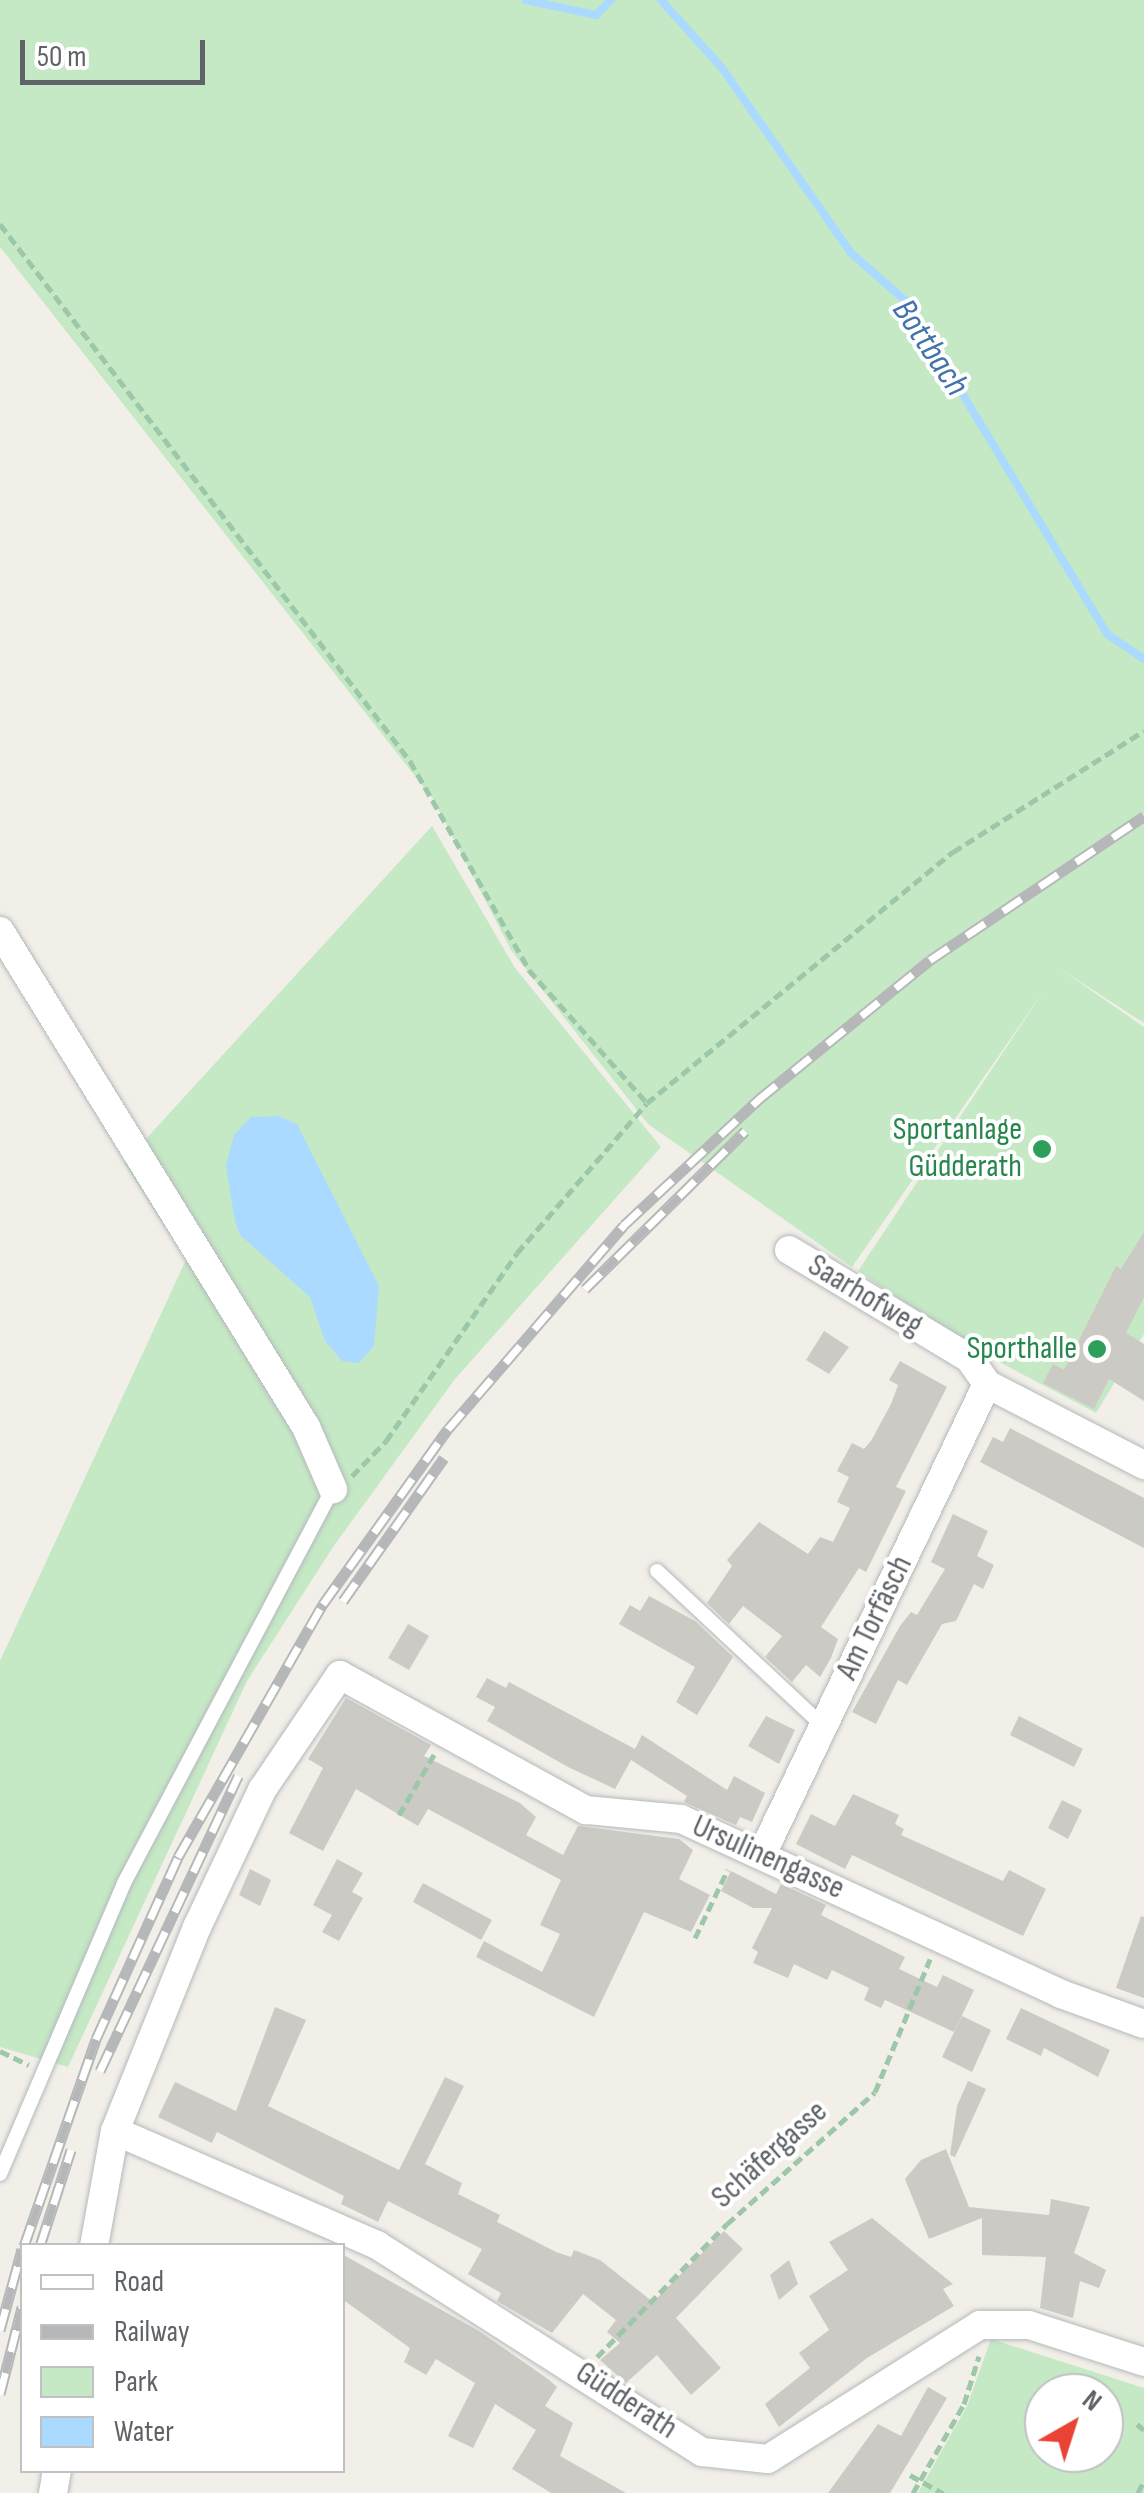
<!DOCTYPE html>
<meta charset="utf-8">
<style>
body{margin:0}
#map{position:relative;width:1144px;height:2493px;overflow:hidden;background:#f1efe8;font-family:"Sofia Sans Condensed",sans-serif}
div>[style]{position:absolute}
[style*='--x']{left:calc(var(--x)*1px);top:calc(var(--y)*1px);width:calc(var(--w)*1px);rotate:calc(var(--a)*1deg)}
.green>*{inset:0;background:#c5e8c5}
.water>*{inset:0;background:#aadaff}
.stream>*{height:8px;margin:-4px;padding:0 4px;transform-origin:4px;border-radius:4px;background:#aadaff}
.building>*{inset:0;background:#cccac5}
.path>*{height:5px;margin-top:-2.5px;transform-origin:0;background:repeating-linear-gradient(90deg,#9cc7a9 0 10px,transparent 0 15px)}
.roads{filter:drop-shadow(0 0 2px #b5b8bc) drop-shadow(0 0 2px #b5b8bc)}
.service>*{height:14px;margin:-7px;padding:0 7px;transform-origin:7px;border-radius:7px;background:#fff}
.minor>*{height:28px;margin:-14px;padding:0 14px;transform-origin:14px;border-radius:14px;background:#fff}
.rail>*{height:11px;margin-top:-5.5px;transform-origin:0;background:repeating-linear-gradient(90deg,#fff 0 22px,#b6b7b8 0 44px);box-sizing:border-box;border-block:2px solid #b6b7b8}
.dots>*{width:28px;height:28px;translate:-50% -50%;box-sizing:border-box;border:5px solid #fff;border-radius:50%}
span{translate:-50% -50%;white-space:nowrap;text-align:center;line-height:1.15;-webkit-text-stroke:8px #fff;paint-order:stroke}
.leisure-label{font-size:32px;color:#27864d}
.right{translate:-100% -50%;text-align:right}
.street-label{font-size:32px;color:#5f6368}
.water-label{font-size:35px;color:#4174aa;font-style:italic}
.legend{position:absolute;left:20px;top:2243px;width:325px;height:230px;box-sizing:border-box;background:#fff;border:2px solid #bfc1c3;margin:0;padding:12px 18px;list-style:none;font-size:30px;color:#5f6368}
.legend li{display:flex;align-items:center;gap:20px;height:50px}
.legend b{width:50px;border:2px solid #bfc1c3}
.north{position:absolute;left:1024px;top:2373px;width:100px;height:100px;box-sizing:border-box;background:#fff;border:2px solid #bfc1c3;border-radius:50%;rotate:39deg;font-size:28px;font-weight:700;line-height:40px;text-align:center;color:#5f6368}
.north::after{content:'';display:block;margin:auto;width:35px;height:45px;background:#ea4335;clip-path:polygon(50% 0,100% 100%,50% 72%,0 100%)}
.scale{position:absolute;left:20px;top:40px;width:185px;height:45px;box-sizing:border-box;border:5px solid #5f6368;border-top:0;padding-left:12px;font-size:30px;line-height:35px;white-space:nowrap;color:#5f6368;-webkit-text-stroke:8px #fff;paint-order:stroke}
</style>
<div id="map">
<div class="green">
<i style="clip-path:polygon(0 0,1144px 0,1144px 1023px,1059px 968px,1144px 1027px,1144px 1334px,1096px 1413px,973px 1348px,858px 1271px,1045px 989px,852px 1267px,648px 1124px,511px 950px,433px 799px,0 247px)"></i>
<i style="clip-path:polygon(432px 826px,515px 968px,661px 1147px,455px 1379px,333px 1547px,247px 1681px,68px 2067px,0 2047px,0 1661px,186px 1260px,124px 1163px)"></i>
<i style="clip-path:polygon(evenodd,991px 2339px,1144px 2388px,1144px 2493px,918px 2493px,967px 2406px,991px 2339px,1104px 2393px,1104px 2453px,1044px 2453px,1044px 2393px,1104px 2393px)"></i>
</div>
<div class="water">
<i style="clip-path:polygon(278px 1116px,297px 1124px,379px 1286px,374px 1346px,359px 1363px,342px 1361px,325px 1341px,310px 1297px,240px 1235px,235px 1221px,226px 1166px,234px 1135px,251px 1117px)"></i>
</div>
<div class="stream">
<i style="--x:526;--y:0;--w:72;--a:12.1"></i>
<i style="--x:596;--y:15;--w:21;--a:-45"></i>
<i style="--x:661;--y:0;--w:91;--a:48.1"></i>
<i style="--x:722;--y:68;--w:226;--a:55.1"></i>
<i style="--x:851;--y:253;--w:74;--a:41.2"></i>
<i style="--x:907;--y:302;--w:388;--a:58.9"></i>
<i style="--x:1107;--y:634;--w:45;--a:34"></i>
</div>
<div class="building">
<i style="clip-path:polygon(1144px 1232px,1144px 1297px,1126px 1333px,1144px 1344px,1144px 1401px,1109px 1379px,1094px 1409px,1043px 1383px,1053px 1364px,1064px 1370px,1116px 1266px,1121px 1269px)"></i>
<i style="clip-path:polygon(824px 1331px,849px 1347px,829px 1374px,806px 1360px)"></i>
<i style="clip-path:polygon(900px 1361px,947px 1387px,896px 1487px,906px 1491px,866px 1572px,859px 1568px,821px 1627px,838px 1639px,831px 1658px,820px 1677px,806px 1665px,792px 1682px,765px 1657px,782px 1636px,743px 1606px,729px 1624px,707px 1603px,732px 1566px,727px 1560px,759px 1522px,808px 1554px,820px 1537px,833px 1542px,850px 1508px,837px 1502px,849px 1477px,837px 1471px,852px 1443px,864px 1449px,871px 1441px,891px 1404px,898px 1385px,889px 1380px)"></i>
<i style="clip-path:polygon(1010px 1428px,1144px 1498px,1144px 1548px,980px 1462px,993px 1437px,1003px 1442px)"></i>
<i style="clip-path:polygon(953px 1514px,988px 1531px,977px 1556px,994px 1565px,983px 1589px,974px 1584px,956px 1621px,942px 1624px,907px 1685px,898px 1680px,876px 1724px,852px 1712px,900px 1626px,911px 1612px,917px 1615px,945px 1569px,931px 1562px)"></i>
<i style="clip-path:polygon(649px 1596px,695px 1621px,733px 1657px,697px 1715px,676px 1702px,695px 1667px,619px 1624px,630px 1605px,640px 1611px)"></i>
<i style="clip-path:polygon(408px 1624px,429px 1636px,409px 1670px,388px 1658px)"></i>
<i style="clip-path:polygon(487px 1678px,506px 1688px,509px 1682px,635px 1749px,642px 1735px,727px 1790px,734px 1776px,765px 1793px,752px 1822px,740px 1817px,736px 1825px,684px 1802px,687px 1796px,631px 1760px,615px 1789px,568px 1767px,487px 1721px,495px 1707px,476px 1697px)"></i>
<i style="clip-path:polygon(346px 1698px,431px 1745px,424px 1756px,520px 1803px,536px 1817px,526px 1835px,563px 1855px,578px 1826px,679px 1839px,693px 1850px,679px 1879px,710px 1895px,691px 1932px,644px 1912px,594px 2017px,476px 1957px,484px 1941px,542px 1972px,560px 1934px,540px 1925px,561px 1880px,428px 1809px,418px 1826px,356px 1789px,323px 1851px,289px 1833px,323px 1768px,308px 1759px)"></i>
<i style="clip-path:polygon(766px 1716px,795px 1730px,779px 1764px,748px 1746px)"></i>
<i style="clip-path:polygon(1019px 1716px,1083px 1749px,1074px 1767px,1010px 1735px)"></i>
<i style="clip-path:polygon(853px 1794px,899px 1815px,895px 1824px,904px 1829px,901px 1835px,1003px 1881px,1009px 1870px,1046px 1889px,1023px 1936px,852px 1855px,845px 1869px,796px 1844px,811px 1814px,835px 1826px)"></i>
<i style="clip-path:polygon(1062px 1800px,1082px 1810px,1068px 1839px,1048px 1828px)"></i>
<i style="clip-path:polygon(337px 1859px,363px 1873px,352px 1892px,363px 1898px,339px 1941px,322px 1932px,332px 1915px,313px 1905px)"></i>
<i style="clip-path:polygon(250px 1869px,271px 1880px,260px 1906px,239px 1895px)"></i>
<i style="clip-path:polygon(731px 1871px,776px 1894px,781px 1884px,826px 1905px,821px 1915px,905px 1957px,899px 1969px,937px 1987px,943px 1975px,974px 1990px,954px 2032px,885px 2000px,881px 2008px,864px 2000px,869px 1988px,832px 1970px,827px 1980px,794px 1964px,788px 1978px,753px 1963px,758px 1952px,752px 1948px,772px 1908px,753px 1908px,721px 1891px)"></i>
<i style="clip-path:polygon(423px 1883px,492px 1920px,481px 1940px,413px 1902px)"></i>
<i style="clip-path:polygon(1141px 1916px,1144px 1917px,1144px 1998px,1116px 1988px)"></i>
<i style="clip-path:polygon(275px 2007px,306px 2020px,268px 2106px,399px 2170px,445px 2077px,464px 2086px,425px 2164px,462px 2183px,458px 2194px,500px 2215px,497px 2222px,556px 2252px,571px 2257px,574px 2250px,600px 2260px,653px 2302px,724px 2231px,743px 2249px,676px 2318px,721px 2368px,691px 2395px,657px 2355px,626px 2383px,600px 2360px,620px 2343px,607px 2332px,616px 2320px,583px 2294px,552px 2333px,497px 2301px,501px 2293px,468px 2274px,482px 2249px,388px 2201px,378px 2222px,341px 2204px,344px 2196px,217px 2132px,212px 2143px,158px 2117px,175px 2082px,236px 2111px)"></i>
<i style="clip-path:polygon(1021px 2008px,1110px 2050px,1098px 2077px,1044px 2048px,1041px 2056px,1006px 2039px)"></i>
<i style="clip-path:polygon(962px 2016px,991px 2030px,972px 2072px,942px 2057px)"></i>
<i style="clip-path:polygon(968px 2081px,986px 2089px,955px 2157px,950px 2155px,957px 2106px)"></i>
<i style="clip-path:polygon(946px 2149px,969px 2207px,1049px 2215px,1051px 2199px,1090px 2207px,1074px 2253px,1106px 2270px,1099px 2288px,1080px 2281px,1073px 2318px,1040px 2308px,1046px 2257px,982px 2255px,982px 2218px,929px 2239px,905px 2179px,921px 2160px)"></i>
<i style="clip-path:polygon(872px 2218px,953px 2284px,943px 2289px,954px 2306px,867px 2358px,779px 2427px,765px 2404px,810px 2368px,799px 2353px,829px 2330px,809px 2296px,848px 2270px,829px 2242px)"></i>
<i style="clip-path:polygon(342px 2254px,479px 2331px,548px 2379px,557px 2387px,545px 2406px,573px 2423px,560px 2456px,626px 2493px,551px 2493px,512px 2469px,536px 2430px,495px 2404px,473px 2448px,448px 2436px,475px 2383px,436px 2359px,426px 2375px,404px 2362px,410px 2348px,342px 2299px)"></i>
<i style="clip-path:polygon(789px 2260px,798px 2284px,779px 2300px,770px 2275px)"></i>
<i style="clip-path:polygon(928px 2387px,947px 2398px,890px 2493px,828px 2493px,878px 2424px,901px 2436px)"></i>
</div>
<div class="path">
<i style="--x:0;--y:224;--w:676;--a:52.64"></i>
<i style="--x:410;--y:761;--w:241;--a:60.3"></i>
<i style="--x:529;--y:970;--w:178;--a:48.4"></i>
<i style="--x:352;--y:1476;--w:49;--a:-45.8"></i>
<i style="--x:386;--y:1441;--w:229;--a:-55.1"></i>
<i style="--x:517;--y:1253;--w:198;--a:-49.1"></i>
<i style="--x:647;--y:1103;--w:396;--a:-39.4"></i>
<i style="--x:953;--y:852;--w:226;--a:-32.4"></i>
<i style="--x:399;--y:1815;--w:72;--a:-59.9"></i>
<i style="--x:695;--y:1938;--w:76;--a:-64.4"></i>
<i style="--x:0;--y:2051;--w:32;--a:26"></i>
<i style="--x:597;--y:2357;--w:186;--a:-45.7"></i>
<i style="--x:727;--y:2224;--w:198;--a:-41.7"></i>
<i style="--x:875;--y:2092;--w:144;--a:-67.5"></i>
<i style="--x:1137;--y:2424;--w:9;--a:41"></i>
<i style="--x:910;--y:2475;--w:38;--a:29"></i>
<i style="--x:913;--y:2493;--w:103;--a:-60.2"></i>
<i style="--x:964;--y:2404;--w:50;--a:-72.6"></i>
<i style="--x:1138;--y:2493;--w:14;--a:-65"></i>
</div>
<div class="roads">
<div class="service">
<i style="--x:657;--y:1571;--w:227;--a:43"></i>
<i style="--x:0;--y:2174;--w:316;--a:-66.9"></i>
<i style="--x:124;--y:1883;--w:446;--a:-62.1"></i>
</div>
<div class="minor">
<i style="--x:0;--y:931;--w:583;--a:58.33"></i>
<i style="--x:306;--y:1427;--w:68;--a:66.5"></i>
<i style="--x:789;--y:1250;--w:210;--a:31"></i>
<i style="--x:969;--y:1358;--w:32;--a:55"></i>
<i style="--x:987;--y:1384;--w:177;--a:27.3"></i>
<i style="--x:763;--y:1852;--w:519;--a:-64.42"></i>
<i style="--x:115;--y:2131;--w:286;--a:23.5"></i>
<i style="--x:377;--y:2245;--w:385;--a:32.5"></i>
<i style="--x:702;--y:2452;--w:66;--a:6.1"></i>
<i style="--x:768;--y:2459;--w:251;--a:-32.3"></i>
<i style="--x:980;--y:2325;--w:49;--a:0"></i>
<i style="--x:1029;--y:2325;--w:121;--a:17.8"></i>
<i style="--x:94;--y:2246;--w:117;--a:-79.7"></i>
<i style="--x:115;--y:2131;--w:220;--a:-68.1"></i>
<i style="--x:197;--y:1927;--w:152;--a:-64.6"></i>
<i style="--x:262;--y:1790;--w:139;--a:-55.9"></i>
<i style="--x:340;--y:1675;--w:281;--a:28.8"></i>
<i style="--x:586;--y:1810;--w:95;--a:5.4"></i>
<i style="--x:681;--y:1819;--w:418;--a:24.7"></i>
<i style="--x:1061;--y:1994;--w:88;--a:19.9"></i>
<i style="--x:53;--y:2493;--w:23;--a:-80"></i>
</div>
</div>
<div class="rail">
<i style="--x:585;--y:1289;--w:225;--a:-44.6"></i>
<i style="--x:343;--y:1601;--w:175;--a:-54.8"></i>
<i style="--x:100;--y:2071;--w:326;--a:-64.9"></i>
<i style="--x:24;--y:2246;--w:219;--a:-70.8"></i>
<i style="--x:96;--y:2039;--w:200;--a:-65.7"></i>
<i style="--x:178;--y:1857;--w:292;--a:-60.2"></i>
<i style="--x:323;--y:1604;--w:215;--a:-54.5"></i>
<i style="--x:448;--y:1429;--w:269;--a:-49.2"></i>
<i style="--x:624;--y:1225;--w:185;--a:-43"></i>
<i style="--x:759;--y:1099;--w:220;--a:-39.1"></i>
<i style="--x:930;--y:960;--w:258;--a:-33.9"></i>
<i style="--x:40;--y:2246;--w:101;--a:-72.1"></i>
<i style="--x:0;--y:2330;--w:84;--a:-74.8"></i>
<i style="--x:0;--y:2394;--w:90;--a:-75.8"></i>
</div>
<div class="dots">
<i style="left:1042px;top:1149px;background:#2e9e5b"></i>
<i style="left:1097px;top:1349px;background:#2e9e5b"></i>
</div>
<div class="leisure-label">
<span class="right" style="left:1022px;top:1149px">Sportanlage<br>Güdderath</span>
<span class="right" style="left:1077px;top:1349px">Sporthalle</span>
</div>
<div class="street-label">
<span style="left:865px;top:1296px;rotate:31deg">Saarhofweg</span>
<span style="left:875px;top:1618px;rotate:-64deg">Am Torfäsch</span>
<span style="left:768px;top:1858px;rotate:24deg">Ursulinengasse</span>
<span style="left:770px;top:2155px;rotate:-42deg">Schäfergasse</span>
<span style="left:626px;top:2401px;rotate:33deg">Güdderath</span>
</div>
<div class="water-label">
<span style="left:930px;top:348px;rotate:56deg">Bottbach</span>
</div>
<ul class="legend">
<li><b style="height:12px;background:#fff"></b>Road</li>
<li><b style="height:12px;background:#b6b7b8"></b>Railway</li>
<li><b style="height:28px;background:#c5e8c5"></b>Park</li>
<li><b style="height:28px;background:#aadaff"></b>Water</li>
</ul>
<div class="north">N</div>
<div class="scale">50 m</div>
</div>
